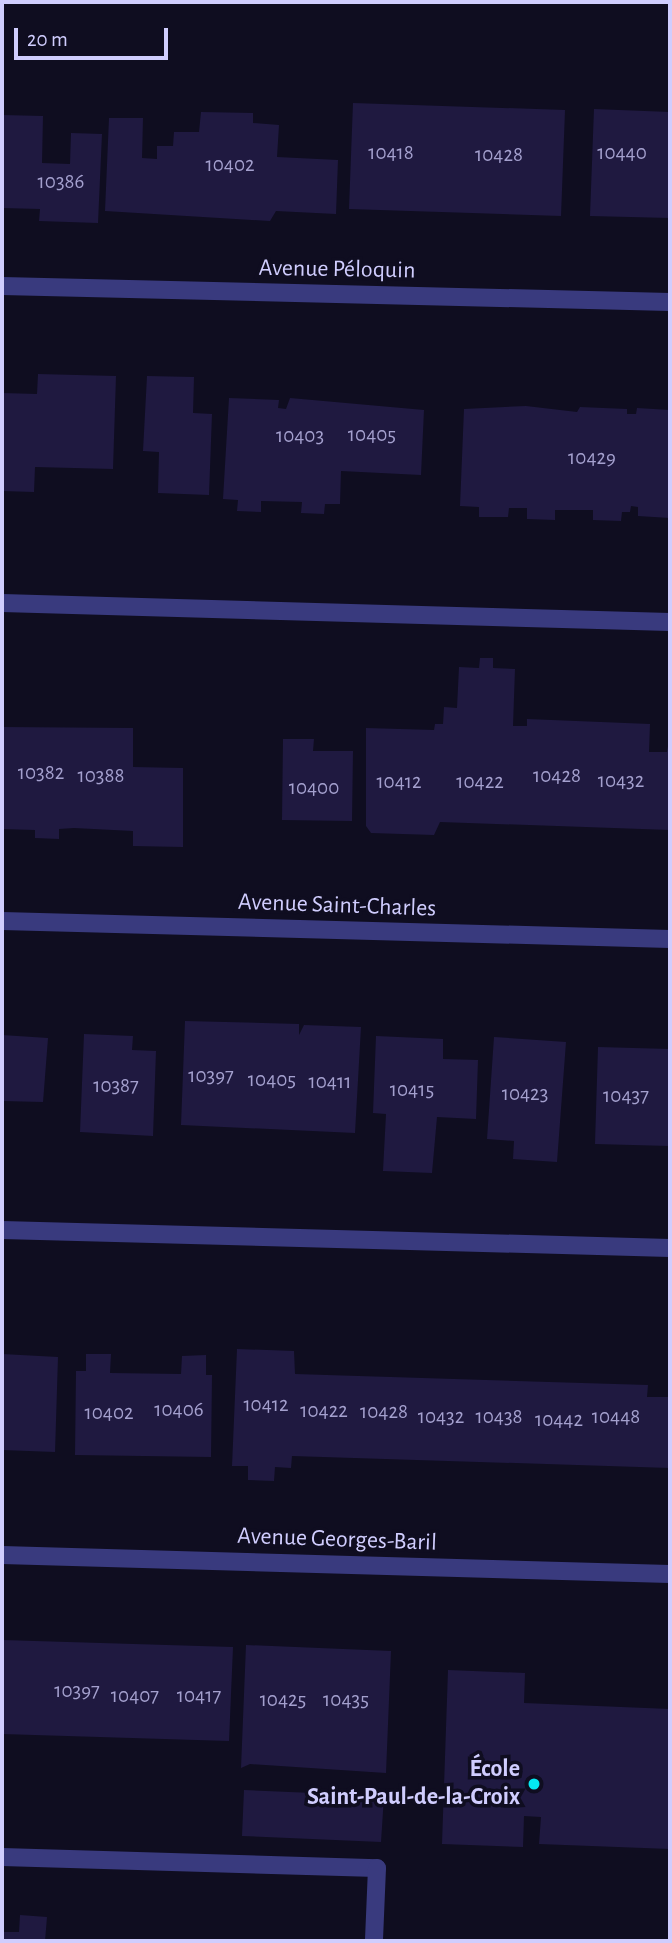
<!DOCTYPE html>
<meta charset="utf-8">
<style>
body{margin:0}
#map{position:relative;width:672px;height:1943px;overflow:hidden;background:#0f0d20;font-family:"Alegreya Sans",sans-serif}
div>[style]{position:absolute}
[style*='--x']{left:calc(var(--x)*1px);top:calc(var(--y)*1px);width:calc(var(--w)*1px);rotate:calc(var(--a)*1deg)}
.building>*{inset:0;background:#1f1940}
.lane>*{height:18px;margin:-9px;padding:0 9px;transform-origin:9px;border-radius:9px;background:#393a7e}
.street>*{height:18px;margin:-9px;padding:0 9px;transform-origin:9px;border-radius:9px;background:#393a7e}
.dots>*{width:19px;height:19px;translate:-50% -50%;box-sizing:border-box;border:4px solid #0f0d20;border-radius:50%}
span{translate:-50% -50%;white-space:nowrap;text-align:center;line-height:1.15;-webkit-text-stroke:7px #0f0d20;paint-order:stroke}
.number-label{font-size:21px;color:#a4a0ce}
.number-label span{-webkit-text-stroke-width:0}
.street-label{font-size:24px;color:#d0cdfe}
.poi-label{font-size:24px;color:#d0cdfe;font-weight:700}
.right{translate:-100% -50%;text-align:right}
.frame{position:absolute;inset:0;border:4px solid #d0cdfe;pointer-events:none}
.scale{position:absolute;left:14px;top:28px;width:154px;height:32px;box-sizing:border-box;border:4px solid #d0cdfe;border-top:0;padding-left:9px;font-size:21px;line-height:24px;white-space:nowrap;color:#d0cdfe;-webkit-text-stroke:5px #0f0d20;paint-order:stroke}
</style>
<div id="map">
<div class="building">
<i style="clip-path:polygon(353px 103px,565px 110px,561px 216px,349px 209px)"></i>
<i style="clip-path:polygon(594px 109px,670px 112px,670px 218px,590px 216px)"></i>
<i style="clip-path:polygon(201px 112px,253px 113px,253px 123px,279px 125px,277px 157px,338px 160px,336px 214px,276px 211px,270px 221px,105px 211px,109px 118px,143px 118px,142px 158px,157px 159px,157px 146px,173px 146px,174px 132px,199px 132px)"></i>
<i style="clip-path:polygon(2px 115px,43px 116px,42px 163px,70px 164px,71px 133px,102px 134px,98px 223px,39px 221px,40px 209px,2px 208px)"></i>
<i style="clip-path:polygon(38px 374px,116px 376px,113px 469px,35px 467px,34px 492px,2px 491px,2px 393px,37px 394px)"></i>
<i style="clip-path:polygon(147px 376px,194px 377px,193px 413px,212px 414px,209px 495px,158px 493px,159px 452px,143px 451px)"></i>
<i style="clip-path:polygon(229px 398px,279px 400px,278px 408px,286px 409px,290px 398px,424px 410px,421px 475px,341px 471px,340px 504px,325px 504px,324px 514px,301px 513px,302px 502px,261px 501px,261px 512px,237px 511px,238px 500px,223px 499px)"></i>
<i style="clip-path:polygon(526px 406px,577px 412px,580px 407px,627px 409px,627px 414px,636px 414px,637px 408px,670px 410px,670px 518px,638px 516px,638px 507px,631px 506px,630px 512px,622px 512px,621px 521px,593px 520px,593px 510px,555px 510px,555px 520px,527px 519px,527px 508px,509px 508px,508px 517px,479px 517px,479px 507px,460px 506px,464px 409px)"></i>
<i style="clip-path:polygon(480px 658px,493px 658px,493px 668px,515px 669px,513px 726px,527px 726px,527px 719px,650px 724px,649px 752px,667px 752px,670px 734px,670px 830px,440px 822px,434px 835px,371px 833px,366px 826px,366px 728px,434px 730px,435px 724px,443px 724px,444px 707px,457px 708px,459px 667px,479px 668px)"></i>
<i style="clip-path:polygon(2px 727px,133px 728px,133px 767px,183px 768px,183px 847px,133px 846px,133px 831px,74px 828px,59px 829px,59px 839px,35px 838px,35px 830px,2px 829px)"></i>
<i style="clip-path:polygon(283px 739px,314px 739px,313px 751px,353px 751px,352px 821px,282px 820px)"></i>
<i style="clip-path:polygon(185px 1021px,299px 1024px,299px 1035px,304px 1025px,361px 1027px,355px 1133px,181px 1125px)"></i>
<i style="clip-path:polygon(84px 1034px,133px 1036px,132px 1050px,156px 1051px,153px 1136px,80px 1132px)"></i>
<i style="clip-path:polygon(2px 1035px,48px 1038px,43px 1102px,2px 1101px)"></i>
<i style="clip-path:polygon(376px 1036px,443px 1039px,443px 1059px,478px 1060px,476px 1119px,437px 1117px,432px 1173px,383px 1171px,386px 1114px,373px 1113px)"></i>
<i style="clip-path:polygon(494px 1037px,566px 1042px,557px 1162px,513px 1159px,514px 1141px,487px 1139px)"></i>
<i style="clip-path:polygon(598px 1047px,670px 1049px,670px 1146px,595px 1144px)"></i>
<i style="clip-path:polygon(237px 1349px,294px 1351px,295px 1374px,648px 1385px,647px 1397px,670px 1397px,670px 1468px,292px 1456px,291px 1468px,275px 1467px,274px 1481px,248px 1480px,248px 1466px,232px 1466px)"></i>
<i style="clip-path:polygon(2px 1354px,58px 1357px,55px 1452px,2px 1450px)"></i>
<i style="clip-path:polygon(86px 1354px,111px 1354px,110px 1373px,181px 1374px,182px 1356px,206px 1355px,206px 1375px,212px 1375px,211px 1457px,75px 1455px,76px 1371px,86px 1371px)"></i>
<i style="clip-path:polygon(2px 1640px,233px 1647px,229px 1741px,2px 1734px)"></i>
<i style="clip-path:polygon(246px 1645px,391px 1651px,386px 1773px,250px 1764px,241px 1768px)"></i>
<i style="clip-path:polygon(448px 1670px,525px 1673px,524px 1703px,670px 1709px,670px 1849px,539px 1844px,541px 1817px,524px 1816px,523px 1847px,442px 1844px)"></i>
<i style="clip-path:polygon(244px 1790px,384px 1796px,381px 1842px,242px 1836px)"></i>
<i style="clip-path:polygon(20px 1915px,47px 1917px,45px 1941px,2px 1941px,2px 1932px,19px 1932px)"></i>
</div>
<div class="lane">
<i style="--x:2;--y:603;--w:668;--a:1.63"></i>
<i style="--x:2;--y:1230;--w:668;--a:1.54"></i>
<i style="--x:2;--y:1857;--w:375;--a:1.7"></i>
<i style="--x:377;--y:1868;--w:73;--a:92.4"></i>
</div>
<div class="street">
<i style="--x:2;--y:286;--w:668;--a:1.37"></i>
<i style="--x:2;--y:921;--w:668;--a:1.54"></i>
<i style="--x:2;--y:1555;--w:668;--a:1.63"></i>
</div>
<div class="dots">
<i style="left:534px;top:1784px;background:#04e8f2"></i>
</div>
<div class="number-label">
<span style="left:391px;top:153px">10418</span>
<span style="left:622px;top:153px">10440</span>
<span style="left:499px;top:155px">10428</span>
<span style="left:230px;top:165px">10402</span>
<span style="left:61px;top:182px">10386</span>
<span style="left:372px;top:435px">10405</span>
<span style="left:300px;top:436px">10403</span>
<span style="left:592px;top:458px">10429</span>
<span style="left:41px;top:773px">10382</span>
<span style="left:101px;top:776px">10388</span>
<span style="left:557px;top:776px">10428</span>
<span style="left:621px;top:781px">10432</span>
<span style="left:399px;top:782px">10412</span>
<span style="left:480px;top:782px">10422</span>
<span style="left:314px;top:788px">10400</span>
<span style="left:211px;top:1076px">10397</span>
<span style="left:272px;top:1080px">10405</span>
<span style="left:330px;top:1082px">10411</span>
<span style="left:116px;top:1086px">10387</span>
<span style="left:412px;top:1090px">10415</span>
<span style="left:525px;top:1094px">10423</span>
<span style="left:626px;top:1096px">10437</span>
<span style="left:266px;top:1405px">10412</span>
<span style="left:179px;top:1410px">10406</span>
<span style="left:324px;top:1411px">10422</span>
<span style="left:384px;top:1412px">10428</span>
<span style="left:109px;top:1413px">10402</span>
<span style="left:441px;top:1417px">10432</span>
<span style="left:499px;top:1417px">10438</span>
<span style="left:616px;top:1417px">10448</span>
<span style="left:559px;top:1420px">10442</span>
<span style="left:77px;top:1691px">10397</span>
<span style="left:135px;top:1696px">10407</span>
<span style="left:199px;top:1696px">10417</span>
<span style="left:283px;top:1700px">10425</span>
<span style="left:346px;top:1700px">10435</span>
</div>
<div class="street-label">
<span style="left:337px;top:270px;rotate:1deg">Avenue Péloquin</span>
<span style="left:337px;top:906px;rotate:2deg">Avenue Saint-Charles</span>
<span style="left:337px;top:1540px;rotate:2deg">Avenue Georges-Baril</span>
</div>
<div class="poi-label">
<span class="right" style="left:520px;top:1784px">École<br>Saint-Paul-de-la-Croix</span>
</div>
<div class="frame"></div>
<div class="scale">20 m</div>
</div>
